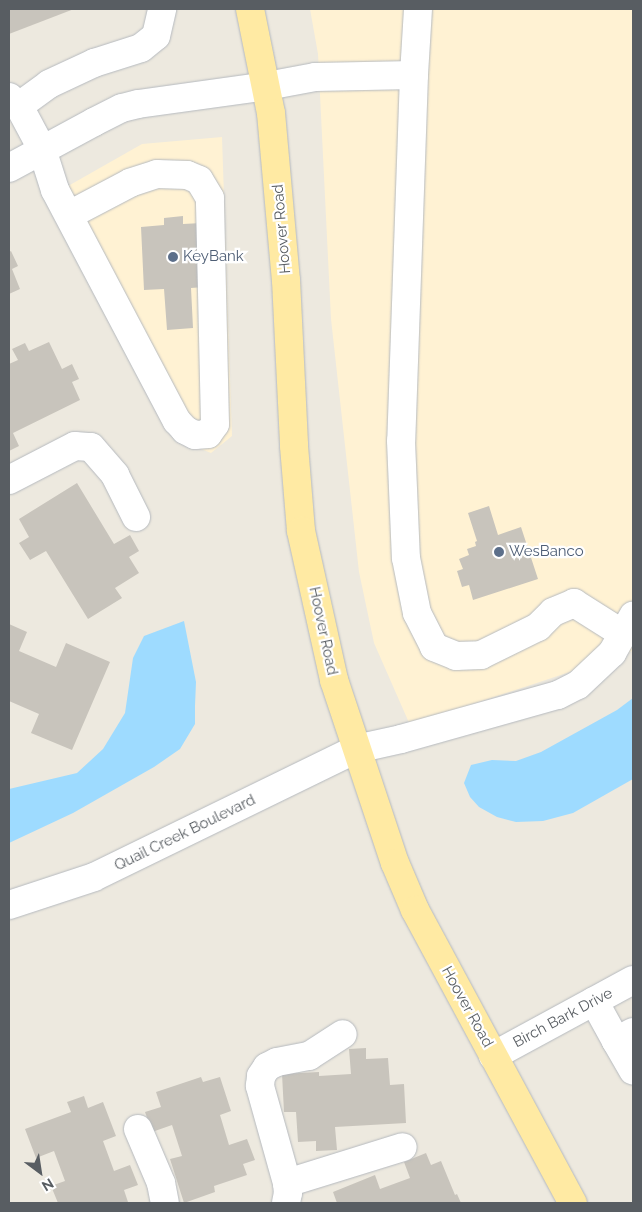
<!DOCTYPE html>
<style>
body{margin:0}
#map{position:relative;width:642px;height:1212px;overflow:hidden;background:#ede9df;font-family:Raleway,sans-serif}
div>[style]{position:absolute}
[style*='--x']{left:calc(var(--x)*1px);top:calc(var(--y)*1px);width:calc(var(--w)*1px);rotate:calc(var(--a)*1deg)}
.commercial>*{inset:0;background:#fff2d3}
.water>*{inset:0;background:#9edbff}
.building>*{inset:0;background:#c8c4bc}
.roads{filter:drop-shadow(0 0 1px #b5b9be) drop-shadow(0 0 1px #b5b9be)}
.minor>*{height:28px;margin:-14px;padding:0 14px;transform-origin:14px;border-radius:14px;background:#fff}
.major>*{height:28px;margin:-14px;padding:0 14px;transform-origin:14px;border-radius:14px;background:#ffeaa3}
.dots>*{width:14px;height:14px;translate:-50% -50%;box-sizing:border-box;border:2px solid #fff;border-radius:50%}
span{translate:-50% -50%;white-space:nowrap;text-align:center;line-height:1.15;-webkit-text-stroke:4.5px #fff;paint-order:stroke}
.street-label{font-size:15px;color:#585d62}
.service-label{font-size:15px;color:#4e5e75}
.left{translate:0 -50%;text-align:left}
.frame{position:absolute;inset:0;border:10px solid #585d62;pointer-events:none}
.north{position:absolute;left:15px;top:1147px;width:50px;height:50px;-webkit-text-stroke:4px #fff;paint-order:stroke;rotate:149deg;font-size:14px;font-weight:700;line-height:20px;text-align:center;color:#585d62}
.north::after{content:'';display:block;margin:auto;width:18px;height:22px;background:#585d62;clip-path:polygon(50% 0,100% 100%,50% 72%,0 100%)}
</style>
<div id="map">
<div class="commercial">
<i style="clip-path:polygon(310px 9px,633px 9px,633px 651px,410px 725px,374px 643px,359px 572px,331px 319px,318px 54px)"></i>
<i style="clip-path:polygon(222px 137px,232px 436px,211px 453px,186px 443px,47px 198px,142px 144px)"></i>
</div>
<div class="water">
<i style="clip-path:polygon(184px 621px,196px 682px,195px 706px,195px 724px,180px 749px,154px 767px,73px 813px,9px 843px,9px 789px,77px 773px,103px 749px,125px 713px,133px 658px,144px 636px)"></i>
<i style="clip-path:polygon(633px 698px,633px 779px,573px 813px,543px 821px,516px 822px,497px 817px,479px 807px,470px 797px,464px 783px,471px 765px,492px 760px,516px 761px,541px 752px,617px 710px)"></i>
</div>
<div class="building">
<i style="clip-path:polygon(9px 9px,74px 9px,9px 34px)"></i>
<i style="clip-path:polygon(183px 216px,183px 224px,202px 223px,204px 287px,191px 288px,193px 328px,167px 330px,164px 289px,144px 290px,141px 227px,164px 225px,164px 218px)"></i>
<i style="clip-path:polygon(11px 251px,18px 266px,12px 269px,20px 289px,9px 294px,9px 252px)"></i>
<i style="clip-path:polygon(49px 342px,62px 369px,72px 364px,79px 379px,72px 382px,80px 400px,13px 433px,19px 446px,9px 451px,9px 364px,18px 360px,12px 349px,25px 343px,29px 351px)"></i>
<i style="clip-path:polygon(77px 483px,114px 544px,130px 535px,139px 551px,129px 557px,139px 573px,115px 588px,122px 598px,88px 619px,46px 551px,30px 560px,19px 543px,29px 537px,19px 519px)"></i>
<i style="clip-path:polygon(489px 506px,498px 535px,521px 527px,538px 579px,473px 600px,469px 585px,462px 587px,457px 571px,463px 569px,459px 559px,469px 555px,467px 549px,476px 546px,475px 542px,477px 541px,468px 513px)"></i>
<i style="clip-path:polygon(9px 624px,27px 632px,19px 651px,56px 667px,66px 643px,110px 662px,72px 750px,31px 733px,39px 714px,9px 701px)"></i>
<i style="clip-path:polygon(366px 1048px,366px 1059px,388px 1058px,390px 1085px,404px 1084px,406px 1123px,335px 1127px,337px 1150px,316px 1151px,316px 1141px,298px 1142px,296px 1112px,284px 1112px,282px 1074px,319px 1072px,319px 1076px,351px 1074px,349px 1049px)"></i>
<i style="clip-path:polygon(201px 1077px,203px 1082px,220px 1077px,231px 1111px,220px 1115px,229px 1145px,247px 1139px,255px 1160px,243px 1164px,247px 1175px,214px 1186px,215px 1192px,184px 1203px,170px 1159px,182px 1156px,172px 1125px,152px 1132px,145px 1112px,161px 1107px,156px 1092px)"></i>
<i style="clip-path:polygon(84px 1096px,88px 1108px,103px 1102px,116px 1136px,103px 1141px,114px 1171px,130px 1165px,138px 1185px,124px 1190px,128px 1202px,58px 1203px,51px 1186px,65px 1181px,54px 1151px,36px 1158px,25px 1129px,71px 1112px,67px 1102px)"></i>
<i style="clip-path:polygon(426px 1153px,431px 1165px,441px 1161px,455px 1195px,457px 1194px,461px 1203px,337px 1203px,333px 1192px,375px 1175px,380px 1189px,410px 1178px,404px 1162px)"></i>
</div>
<div class="roads">
<div class="minor">
<i style="--x:418;--y:9;--w:66;--a:93.5"></i>
<i style="--x:414;--y:75;--w:366;--a:92"></i>
<i style="--x:401;--y:441;--w:117;--a:87.6"></i>
<i style="--x:406;--y:558;--w:56;--a:78.7"></i>
<i style="--x:417;--y:613;--w:38;--a:63"></i>
<i style="--x:434;--y:647;--w:24;--a:22"></i>
<i style="--x:456;--y:656;--w:25;--a:-2"></i>
<i style="--x:481;--y:655;--w:64;--a:-26.2"></i>
<i style="--x:538;--y:627;--w:21;--a:-45"></i>
<i style="--x:553;--y:612;--w:23;--a:-23"></i>
<i style="--x:574;--y:603;--w:58;--a:32.3"></i>
<i style="--x:9;--y:97;--w:13;--a:42"></i>
<i style="--x:19;--y:106;--w:49;--a:61.9"></i>
<i style="--x:42;--y:149;--w:43;--a:72.4"></i>
<i style="--x:55;--y:190;--w:261;--a:62.2"></i>
<i style="--x:177;--y:421;--w:12;--a:48"></i>
<i style="--x:185;--y:430;--w:11;--a:27"></i>
<i style="--x:195;--y:435;--w:13;--a:-4"></i>
<i style="--x:208;--y:434;--w:12;--a:-55"></i>
<i style="--x:215;--y:424;--w:226;--a:-91.3"></i>
<i style="--x:210;--y:198;--w:21;--a:-121"></i>
<i style="--x:199;--y:180;--w:13;--a:-157"></i>
<i style="--x:187;--y:175;--w:30;--a:-178"></i>
<i style="--x:157;--y:174;--w:28;--a:162"></i>
<i style="--x:130;--y:183;--w:69;--a:152.3"></i>
<i style="--x:19;--y:106;--w:37;--a:-36"></i>
<i style="--x:49;--y:84;--w:50;--a:-25"></i>
<i style="--x:94;--y:63;--w:49;--a:-17.7"></i>
<i style="--x:141;--y:48;--w:19;--a:-39"></i>
<i style="--x:156;--y:36;--w:28;--a:-77"></i>
<i style="--x:9;--y:168;--w:97;--a:-28.4"></i>
<i style="--x:94;--y:122;--w:31;--a:-27"></i>
<i style="--x:122;--y:108;--w:16;--a:-14"></i>
<i style="--x:138;--y:104;--w:130;--a:-7.9"></i>
<i style="--x:267;--y:86;--w:49;--a:-10.6"></i>
<i style="--x:315;--y:77;--w:99;--a:-1.2"></i>
<i style="--x:9;--y:480;--w:74;--a:-27.3"></i>
<i style="--x:75;--y:446;--w:16;--a:4"></i>
<i style="--x:91;--y:447;--w:37;--a:49"></i>
<i style="--x:115;--y:475;--w:47;--a:63.4"></i>
<i style="--x:9;--y:905;--w:89;--a:-18.2"></i>
<i style="--x:94;--y:877;--w:292;--a:-26"></i>
<i style="--x:356;--y:749;--w:46;--a:-12.5"></i>
<i style="--x:401;--y:739;--w:163;--a:-15.7"></i>
<i style="--x:558;--y:695;--w:22;--a:-27"></i>
<i style="--x:578;--y:685;--w:47;--a:-43.3"></i>
<i style="--x:612;--y:653;--w:43;--a:-60.4"></i>
<i style="--x:594;--y:1001;--w:46;--a:61.2"></i>
<i style="--x:616;--y:1041;--w:19;--a:-28"></i>
<i style="--x:616;--y:1041;--w:34;--a:60"></i>
<i style="--x:493;--y:1056;--w:159;--a:-28.5"></i>
<i style="--x:138;--y:1129;--w:59;--a:66.9"></i>
<i style="--x:161;--y:1183;--w:20;--a:79"></i>
<i style="--x:287;--y:1183;--w:121;--a:-17.2"></i>
<i style="--x:286;--y:1203;--w:10;--a:-79"></i>
<i style="--x:288;--y:1193;--w:10;--a:-96"></i>
<i style="--x:287;--y:1183;--w:101;--a:-105.6"></i>
<i style="--x:260;--y:1086;--w:10;--a:-84"></i>
<i style="--x:261;--y:1076;--w:11;--a:-56"></i>
<i style="--x:267;--y:1067;--w:11;--a:-27"></i>
<i style="--x:277;--y:1062;--w:33;--a:-11"></i>
<i style="--x:309;--y:1056;--w:40;--a:-32.9"></i>
</div>
<div class="major">
<i style="--x:250;--y:9;--w:106;--a:78.6"></i>
<i style="--x:271;--y:113;--w:168;--a:84.9"></i>
<i style="--x:286;--y:280;--w:166;--a:87.2"></i>
<i style="--x:294;--y:446;--w:85;--a:85.3"></i>
<i style="--x:301;--y:531;--w:153;--a:77.5"></i>
<i style="--x:334;--y:680;--w:193;--a:71.6"></i>
<i style="--x:395;--y:863;--w:51;--a:66.9"></i>
<i style="--x:415;--y:910;--w:333;--a:61.7"></i>
</div>
</div>
<div class="dots">
<i style="left:173px;top:257px;background:#5c6f8a"></i>
<i style="left:499px;top:552px;background:#5c6f8a"></i>
</div>
<div class="street-label">
<span style="left:282px;top:229px;rotate:-95deg">Hoover Road</span>
<span style="left:323px;top:631px;rotate:78deg">Hoover Road</span>
<span style="left:185px;top:833px;rotate:-26deg">Quail Creek Boulevard</span>
<span style="left:467px;top:1007px;rotate:61deg">Hoover Road</span>
<span style="left:563px;top:1018px;rotate:-28deg">Birch Bark Drive</span>
</div>
<div class="service-label">
<span class="left" style="left:183px;top:257px">KeyBank</span>
<span class="left" style="left:509px;top:552px">WesBanco</span>
</div>
<div class="frame"></div>
<div class="north">N</div>
</div>
